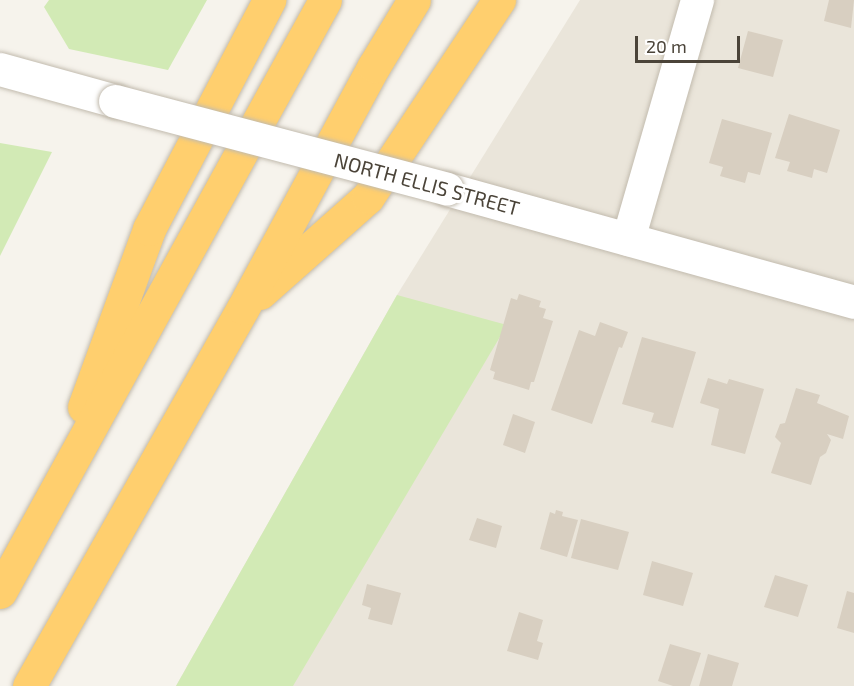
<!DOCTYPE html>
<style>
body{margin:0}
#map{position:relative;width:854px;height:686px;overflow:hidden;background:#f6f3ec;font-family:"Exo 2",sans-serif}
div>[style]{position:absolute}
[style*='--x']{left:calc(var(--x)*1px);top:calc(var(--y)*1px);width:calc(var(--w)*1px);rotate:calc(var(--a)*1deg)}
.residential>*{inset:0;background:#eae5da}
.green>*{inset:0;background:#d2eab5}
.building>*{inset:0;background:#d8cfc1}
.roads{filter:drop-shadow(0 0 2px #c2bbae) drop-shadow(0 0 2px #c2bbae)}
.minor>*{height:33px;margin:-16.5px;padding:0 16.5px;transform-origin:16.5px;border-radius:16.5px;background:#fff}
.highway>*{height:33px;margin:-16.5px;padding:0 16.5px;transform-origin:16.5px;border-radius:16.5px;background:#ffcf6e}
.bridges{filter:drop-shadow(0 0 2px #c2bbae) drop-shadow(0 0 2px #c2bbae)}
.minor-bridge>*{height:33px;margin:-16.5px;padding:0 16.5px;transform-origin:16.5px;border-radius:16.5px;background:#fff}
span{translate:-50% -50%;white-space:nowrap;text-align:center;line-height:1.15;-webkit-text-stroke:6px #fff;paint-order:stroke}
.street-label{font-size:20px;color:#4b4439}
.scale{position:absolute;left:635px;top:36px;width:105px;height:27px;box-sizing:border-box;border:3px solid #4b4439;border-top:0;padding-left:8px;font-size:18px;line-height:21px;white-space:nowrap;color:#4b4439;-webkit-text-stroke:4px #fff;paint-order:stroke}
</style>
<div id="map">
<div class="residential">
<i style="clip-path:polygon(580px 0,854px 0,854px 686px,176px 686px,397px 295px)"></i>
</div>
<div class="green">
<i style="clip-path:polygon(49px 0,207px 0,168px 70px,69px 49px,44px 7px)"></i>
<i style="clip-path:polygon(0 143px,52px 152px,0 256px)"></i>
<i style="clip-path:polygon(397px 295px,507px 325px,293px 686px,176px 686px)"></i>
</div>
<div class="building">
<i style="clip-path:polygon(829px 0,854px 0,851px 28px,824px 21px)"></i>
<i style="clip-path:polygon(748px 31px,783px 40px,773px 77px,738px 68px)"></i>
<i style="clip-path:polygon(789px 114px,840px 130px,827px 173px,814px 169px,812px 178px,787px 171px,790px 162px,775px 158px)"></i>
<i style="clip-path:polygon(722px 119px,772px 133px,760px 175px,748px 172px,745px 183px,720px 176px,723px 167px,709px 163px)"></i>
<i style="clip-path:polygon(519px 294px,541px 301px,539px 307px,546px 309px,543px 318px,553px 321px,534px 382px,531px 382px,529px 390px,493px 379px,495px 372px,490px 370px,511px 298px,517px 300px)"></i>
<i style="clip-path:polygon(600px 322px,628px 332px,622px 348px,619px 347px,592px 424px,551px 410px,579px 330px,595px 336px)"></i>
<i style="clip-path:polygon(642px 337px,696px 352px,673px 428px,651px 422px,654px 413px,622px 404px)"></i>
<i style="clip-path:polygon(708px 378px,727px 384px,729px 379px,764px 389px,745px 454px,711px 445px,719px 409px,700px 403px)"></i>
<i style="clip-path:polygon(796px 388px,820px 395px,817px 403px,849px 416px,843px 439px,827px 434px,831px 440px,826px 453px,820px 457px,811px 485px,771px 473px,781px 443px,775px 437px,780px 424px,785px 423px)"></i>
<i style="clip-path:polygon(513px 414px,535px 422px,525px 453px,503px 445px)"></i>
<i style="clip-path:polygon(556px 510px,563px 512px,562px 516px,578px 520px,567px 557px,540px 549px,550px 512px,555px 514px)"></i>
<i style="clip-path:polygon(477px 518px,502px 526px,496px 548px,469px 540px)"></i>
<i style="clip-path:polygon(581px 519px,629px 532px,618px 570px,571px 558px)"></i>
<i style="clip-path:polygon(652px 561px,693px 573px,683px 606px,643px 595px)"></i>
<i style="clip-path:polygon(775px 575px,808px 585px,798px 617px,764px 607px)"></i>
<i style="clip-path:polygon(367px 584px,401px 593px,392px 625px,368px 619px,371px 608px,362px 605px)"></i>
<i style="clip-path:polygon(847px 591px,854px 593px,854px 633px,837px 628px)"></i>
<i style="clip-path:polygon(519px 612px,543px 620px,537px 641px,543px 643px,538px 660px,507px 651px)"></i>
<i style="clip-path:polygon(670px 644px,701px 653px,690px 686px,673px 686px,658px 681px)"></i>
<i style="clip-path:polygon(708px 654px,739px 663px,732px 686px,699px 686px)"></i>
</div>
<div class="roads">
<div class="minor">
<i style="--x:0;--y:69;--w:119;--a:15.5"></i>
<i style="--x:447;--y:189;--w:422;--a:15.5"></i>
<i style="--x:628;--y:239;--w:249;--a:-73.9"></i>
</div>
<div class="highway">
<i style="--x:260;--y:293;--w:144;--a:-41.6"></i>
<i style="--x:368;--y:197;--w:237;--a:-56.4"></i>
<i style="--x:84;--y:407;--w:189;--a:-69.9"></i>
<i style="--x:149;--y:229;--w:259;--a:-62.3"></i>
<i style="--x:0;--y:592;--w:675;--a:-61.23"></i>
<i style="--x:29;--y:686;--w:434;--a:-60.5"></i>
<i style="--x:243;--y:308;--w:275;--a:-61.6"></i>
<i style="--x:374;--y:66;--w:77;--a:-58.8"></i>
</div>
</div>
<div class="bridges">
<div class="minor-bridge">
<i style="--x:115;--y:101;--w:343;--a:14.8"></i>
</div>
</div>
<div class="street-label">
<span style="left:427px;top:184px;rotate:15deg">NORTH ELLIS STREET</span>
</div>
<div class="scale">20 m</div>
</div>
